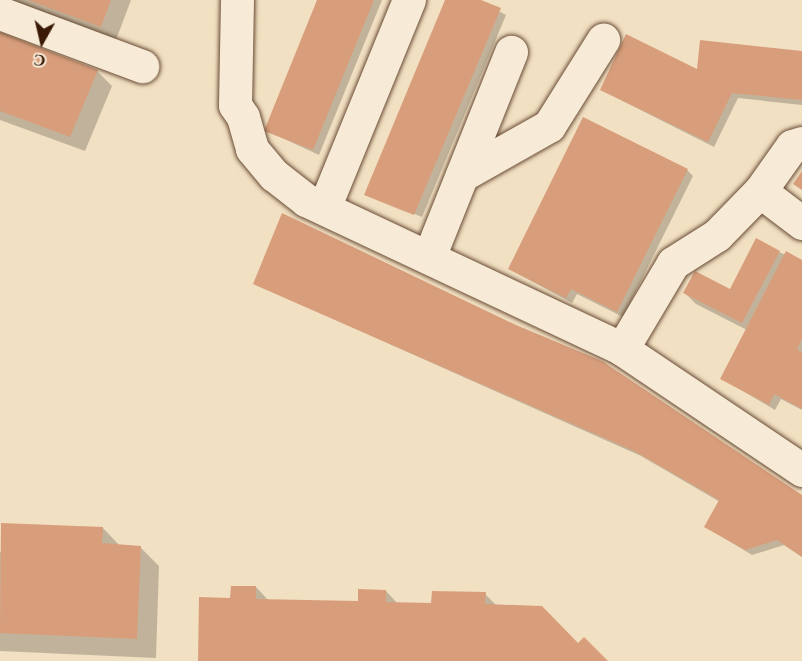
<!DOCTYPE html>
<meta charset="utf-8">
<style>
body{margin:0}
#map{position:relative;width:802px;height:661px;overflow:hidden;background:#f2e0c2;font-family:"EB Garamond",serif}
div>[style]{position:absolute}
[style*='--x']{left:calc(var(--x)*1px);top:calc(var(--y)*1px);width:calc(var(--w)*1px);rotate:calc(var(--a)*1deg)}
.shadow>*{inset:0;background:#0003}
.building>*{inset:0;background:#d89e7c}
.roads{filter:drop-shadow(0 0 2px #684b35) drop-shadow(0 0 2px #684b35)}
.minor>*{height:33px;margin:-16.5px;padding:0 16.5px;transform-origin:16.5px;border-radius:16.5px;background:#f7ebd7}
span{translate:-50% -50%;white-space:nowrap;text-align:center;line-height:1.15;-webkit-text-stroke:6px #f7ebd7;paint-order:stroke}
.north{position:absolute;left:12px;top:12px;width:60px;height:60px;-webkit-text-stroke:4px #f7ebd7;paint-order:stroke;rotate:188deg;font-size:16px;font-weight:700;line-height:24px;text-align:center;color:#3a1906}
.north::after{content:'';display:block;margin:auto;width:21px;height:27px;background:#3a1906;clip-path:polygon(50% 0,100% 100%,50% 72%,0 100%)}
</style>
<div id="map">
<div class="shadow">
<i style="clip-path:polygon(4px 0,131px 0,116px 40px)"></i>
<i style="clip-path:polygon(318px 0,382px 0,319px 155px,265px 130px)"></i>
<i style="clip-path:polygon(446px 0,477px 0,506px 15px,422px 217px,371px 196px,420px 220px,366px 194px)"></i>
<i style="clip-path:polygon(0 34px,97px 71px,112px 86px,85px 151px,0 120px)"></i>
<i style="clip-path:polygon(802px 52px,802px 105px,738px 98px,714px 147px,601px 90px)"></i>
<i style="clip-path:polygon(687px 170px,693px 176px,623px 317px,577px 294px,572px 303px,509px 269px)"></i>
<i style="clip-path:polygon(779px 252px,802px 262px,802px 410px,781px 399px,775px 410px,721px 378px,747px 330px,696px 304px,685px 293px,731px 291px)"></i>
<i style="clip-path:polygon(255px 284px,802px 497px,802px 557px,784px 545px,752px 555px,706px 527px,720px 502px,641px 456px)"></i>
<i style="clip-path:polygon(103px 528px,120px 546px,140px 547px,159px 566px,156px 658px,0 651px,0 552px)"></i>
<i style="clip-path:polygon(256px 587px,269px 601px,359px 603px,386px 591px,398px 604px,433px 605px,485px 594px,497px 606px,606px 661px,199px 661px,232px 599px)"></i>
</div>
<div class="building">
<i style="clip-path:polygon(28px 0,111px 0,101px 27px)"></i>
<i style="clip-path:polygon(317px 0,374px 0,313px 150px,264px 131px)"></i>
<i style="clip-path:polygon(445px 0,481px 0,501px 8px,414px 215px,364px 195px)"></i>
<i style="clip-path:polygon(0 32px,98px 70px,70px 137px,0 111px)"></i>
<i style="clip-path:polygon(626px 34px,697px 69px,700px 40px,802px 51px,802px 100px,732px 93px,708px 142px,600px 90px)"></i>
<i style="clip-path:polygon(583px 117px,688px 169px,617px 312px,571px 289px,566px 298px,508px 269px)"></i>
<i style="clip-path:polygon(802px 171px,802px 190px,793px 184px)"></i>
<i style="clip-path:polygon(282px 213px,516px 325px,602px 361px,802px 495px,802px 557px,777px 540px,745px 550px,704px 527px,719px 500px,634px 451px,253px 284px)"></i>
<i style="clip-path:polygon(756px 238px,780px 251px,742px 323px,683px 293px,695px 271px,730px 289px)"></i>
<i style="clip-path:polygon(786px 251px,802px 260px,802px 339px,797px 349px,802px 352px,802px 409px,774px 394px,769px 405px,720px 379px)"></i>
<i style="clip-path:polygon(1px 523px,103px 527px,102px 543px,141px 546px,137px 639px,0 633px)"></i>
<i style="clip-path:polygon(231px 586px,256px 586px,256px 599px,358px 601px,358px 589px,386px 590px,386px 602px,431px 603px,432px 591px,486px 592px,485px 604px,542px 606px,578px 643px,584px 637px,608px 661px,198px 661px,199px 597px,230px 598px)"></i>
</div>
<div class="roads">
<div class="minor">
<i style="--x:237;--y:0;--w:105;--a:91.1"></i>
<i style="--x:235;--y:105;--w:14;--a:56"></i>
<i style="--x:243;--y:117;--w:33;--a:74"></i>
<i style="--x:252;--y:149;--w:34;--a:50"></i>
<i style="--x:274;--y:175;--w:41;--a:38"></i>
<i style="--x:306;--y:200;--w:349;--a:25.2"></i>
<i style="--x:622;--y:349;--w:217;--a:33.9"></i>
<i style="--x:0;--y:13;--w:152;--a:20.5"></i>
<i style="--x:462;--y:175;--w:100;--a:-29.4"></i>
<i style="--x:549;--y:126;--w:102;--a:-57.9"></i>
<i style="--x:760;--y:191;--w:53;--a:37.3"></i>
<i style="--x:324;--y:208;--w:225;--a:-67.8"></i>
<i style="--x:429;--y:257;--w:221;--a:-68.2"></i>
<i style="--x:622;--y:349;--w:100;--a:-59.3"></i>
<i style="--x:673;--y:263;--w:52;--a:-32.5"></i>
<i style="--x:717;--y:235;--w:62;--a:-45.7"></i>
<i style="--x:760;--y:191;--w:55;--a:-54.6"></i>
<i style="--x:792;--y:146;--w:10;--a:-17"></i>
</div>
</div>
<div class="north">С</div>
</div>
